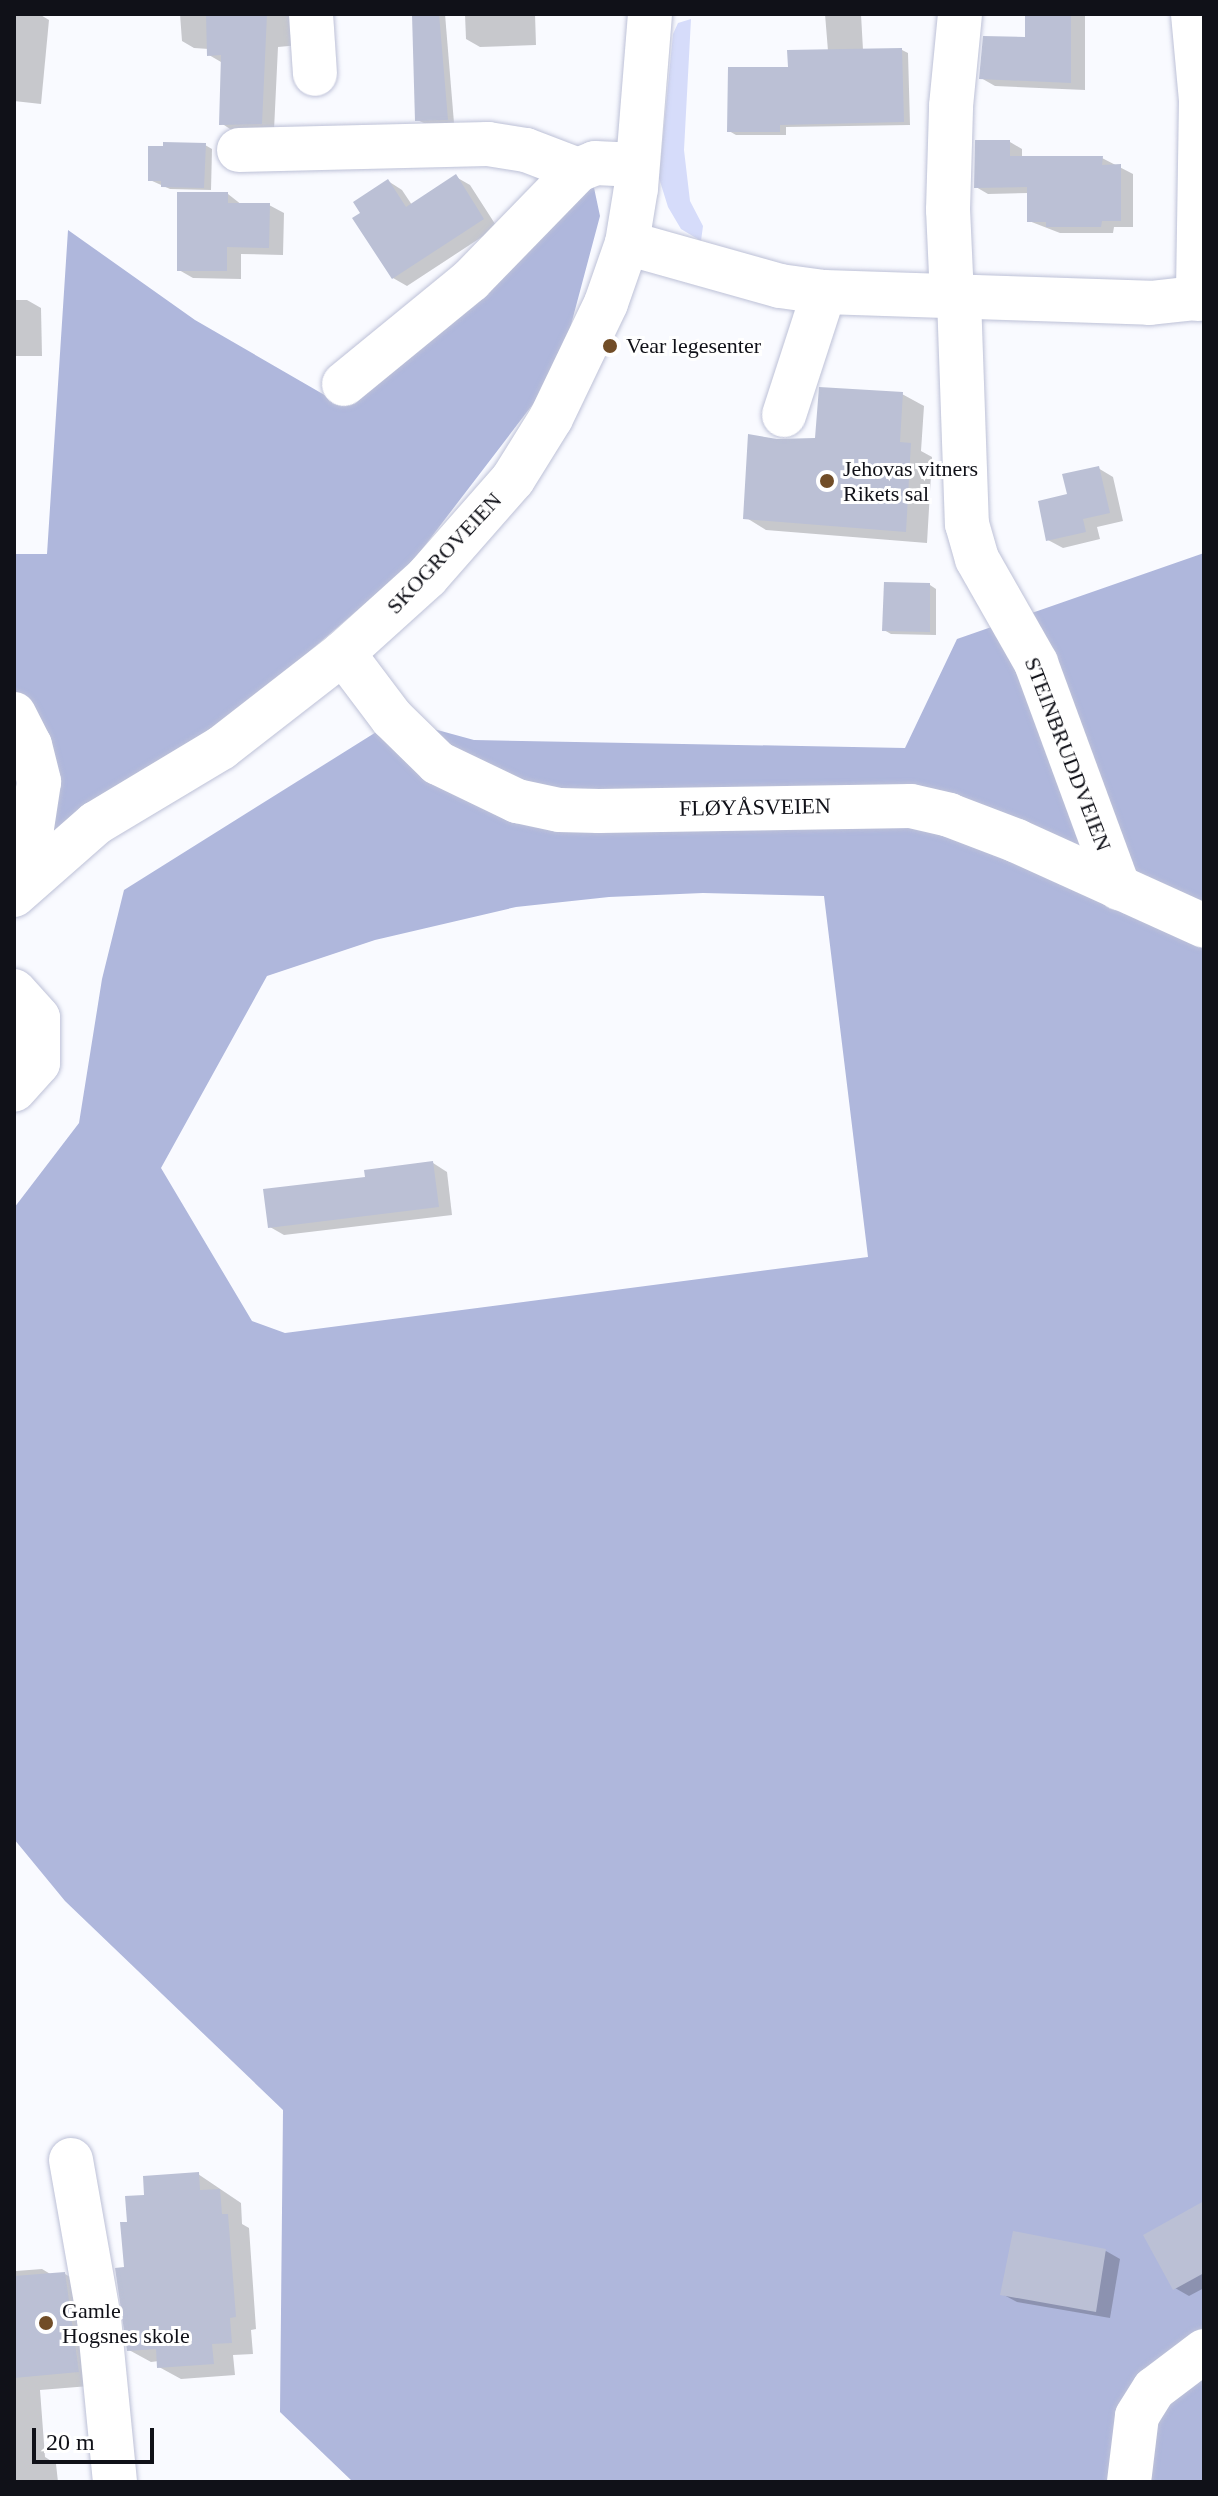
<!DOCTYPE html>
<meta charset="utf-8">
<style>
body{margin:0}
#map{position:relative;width:1218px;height:2496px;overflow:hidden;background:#f9faff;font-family:"Times New Roman",serif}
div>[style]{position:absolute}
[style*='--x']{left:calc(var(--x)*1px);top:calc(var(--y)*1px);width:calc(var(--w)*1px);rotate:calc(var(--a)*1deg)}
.green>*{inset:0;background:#d6dcfa}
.forest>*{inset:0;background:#afb7dc}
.shadow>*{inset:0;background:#0003}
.building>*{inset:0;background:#bbc0d5}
.roads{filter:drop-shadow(0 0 2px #bdc1d7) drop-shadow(0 0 2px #bdc1d7)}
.minor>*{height:44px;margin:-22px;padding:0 22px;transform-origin:22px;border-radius:22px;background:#fff}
.dots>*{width:22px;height:22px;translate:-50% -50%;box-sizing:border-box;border:4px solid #fff;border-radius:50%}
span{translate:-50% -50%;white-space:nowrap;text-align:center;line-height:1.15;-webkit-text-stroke:6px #fff;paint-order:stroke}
.poi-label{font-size:22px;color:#101118}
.left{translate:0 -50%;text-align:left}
.street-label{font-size:22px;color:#101118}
.frame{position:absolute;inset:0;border:16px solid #101118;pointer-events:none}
.scale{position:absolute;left:32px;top:2428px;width:122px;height:36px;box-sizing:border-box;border:4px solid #101118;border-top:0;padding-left:10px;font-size:24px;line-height:28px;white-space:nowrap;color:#101118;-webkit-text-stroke:6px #fff;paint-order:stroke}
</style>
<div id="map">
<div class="green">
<i style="clip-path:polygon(691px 19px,684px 150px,690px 201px,703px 226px,701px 241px,681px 229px,668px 207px,659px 178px,673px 34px,678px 23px)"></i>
</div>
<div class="forest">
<i style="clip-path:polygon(593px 183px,600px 216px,559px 370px,410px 565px,220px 728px,14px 855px,14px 554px,47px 554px,68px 230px,195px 320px,328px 397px)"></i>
<i style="clip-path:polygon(evenodd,1204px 553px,1204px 2482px,353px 2482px,280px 2412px,283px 2110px,65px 1901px,14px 1839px,14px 1208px,79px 1123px,102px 979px,124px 890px,397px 719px,474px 740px,905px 748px,957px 639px,1204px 553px,703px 893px,824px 896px,868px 1257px,285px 1333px,252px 1321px,161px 1168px,267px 976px,375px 940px,516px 907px,609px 897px,703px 893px)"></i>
</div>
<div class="shadow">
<i style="clip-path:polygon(14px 14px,39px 14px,49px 20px,41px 104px,14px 101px)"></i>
<i style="clip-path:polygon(180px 14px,298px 14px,300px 45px,278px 47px,274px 130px,233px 131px,221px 123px,221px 62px,209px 55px,209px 49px,194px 48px,182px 41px)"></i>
<i style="clip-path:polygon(414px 14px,445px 14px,454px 123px,424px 123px,417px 120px)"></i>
<i style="clip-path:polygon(465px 14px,535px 14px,536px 45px,480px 47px,466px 39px)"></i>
<i style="clip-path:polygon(825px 14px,861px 14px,863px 50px,902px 50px,908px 53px,910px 125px,786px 127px,786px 135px,736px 135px,729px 131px,828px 51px)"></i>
<i style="clip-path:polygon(1027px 14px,1085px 14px,1085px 90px,995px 86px,981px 78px,1027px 39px)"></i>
<i style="clip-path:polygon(1010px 142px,1022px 149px,1022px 158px,1102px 158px,1133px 174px,1133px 227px,1114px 227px,1113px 233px,1060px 233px,1029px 221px,1029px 193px,988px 194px,976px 187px)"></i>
<i style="clip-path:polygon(205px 145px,212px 149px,211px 190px,170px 189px,150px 180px)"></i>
<i style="clip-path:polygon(456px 177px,470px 185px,497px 227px,407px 286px,393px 278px,363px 213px,388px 181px,402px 190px,412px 205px)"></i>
<i style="clip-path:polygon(228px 194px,242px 205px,269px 205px,284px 213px,283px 255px,241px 254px,241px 279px,193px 278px,179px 270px)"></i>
<i style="clip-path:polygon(14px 300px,27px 300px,41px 308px,42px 356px,14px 356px)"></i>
<i style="clip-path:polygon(902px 394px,924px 406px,921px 451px,932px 457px,927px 543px,766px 530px,745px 517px,777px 441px,817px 440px)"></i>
<i style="clip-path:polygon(1098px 468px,1113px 477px,1123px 521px,1097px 527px,1100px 539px,1063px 548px,1048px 540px,1069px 496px)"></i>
<i style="clip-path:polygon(930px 585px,936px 589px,936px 635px,891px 634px,884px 630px)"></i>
<i style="clip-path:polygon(433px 1163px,447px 1172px,452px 1215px,284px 1235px,270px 1227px,367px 1178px)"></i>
<i style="clip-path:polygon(198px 2174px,241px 2203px,242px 2224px,249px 2228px,256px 2329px,251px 2330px,253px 2354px,233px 2355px,235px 2375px,181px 2379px,159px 2367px,159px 2361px,151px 2362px,129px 2350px,126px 2269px,129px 2223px,146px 2197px)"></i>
<i style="clip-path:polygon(1204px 2205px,1204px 2288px,1189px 2296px,1175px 2288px)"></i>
<i style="clip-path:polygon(1106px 2251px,1120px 2259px,1110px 2318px,1017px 2302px,1002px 2294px)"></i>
<i style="clip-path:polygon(14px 2253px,16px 2271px,42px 2269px,52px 2275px,65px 2274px,89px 2288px,102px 2385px,40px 2390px,45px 2457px,56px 2464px,58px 2482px,14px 2482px)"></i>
</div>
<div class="building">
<i style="clip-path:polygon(206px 14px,267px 14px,262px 124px,219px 125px,221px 55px,207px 56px)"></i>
<i style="clip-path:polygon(412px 14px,439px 14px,448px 120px,415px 121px)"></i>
<i style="clip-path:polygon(1025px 14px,1071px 14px,1071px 83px,979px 79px,983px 36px,1025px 37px)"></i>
<i style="clip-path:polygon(902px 48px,904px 122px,780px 125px,780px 132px,727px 132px,728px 67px,788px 67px,787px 50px)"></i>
<i style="clip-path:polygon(975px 140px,1010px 140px,1010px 156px,1103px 156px,1102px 165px,1121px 164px,1121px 221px,1102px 221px,1101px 227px,1046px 227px,1046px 222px,1027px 222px,1027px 187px,974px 188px)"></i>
<i style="clip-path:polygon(163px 142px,206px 143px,204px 188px,161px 187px,161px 181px,148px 181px,148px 146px,163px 146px)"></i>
<i style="clip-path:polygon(456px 174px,484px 219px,392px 279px,352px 218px,360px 213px,353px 202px,388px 179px,406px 207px)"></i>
<i style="clip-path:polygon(177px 192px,228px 192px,228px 203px,270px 203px,269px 248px,227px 247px,227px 271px,177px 271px)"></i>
<i style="clip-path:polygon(819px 387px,903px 392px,900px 442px,911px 443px,906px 532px,743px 519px,748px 434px,777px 439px,815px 438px)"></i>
<i style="clip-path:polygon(1099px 466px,1110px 513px,1083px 519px,1086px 532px,1046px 541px,1038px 501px,1067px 494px,1062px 474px)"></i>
<i style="clip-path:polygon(884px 582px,930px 583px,930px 632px,882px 631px)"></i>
<i style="clip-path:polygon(433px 1161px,439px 1207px,268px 1228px,263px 1189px,365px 1177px,364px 1170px)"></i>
<i style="clip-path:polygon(199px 2172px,200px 2190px,220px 2189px,222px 2214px,228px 2214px,236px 2317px,230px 2318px,232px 2343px,212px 2344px,214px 2364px,157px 2368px,156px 2349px,127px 2351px,115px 2268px,124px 2267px,120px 2222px,127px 2222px,125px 2196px,144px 2195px,143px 2176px)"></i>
<i style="clip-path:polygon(1204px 2201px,1204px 2273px,1173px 2290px,1143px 2235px)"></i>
<i style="clip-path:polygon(1013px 2231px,1106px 2249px,1096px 2312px,1000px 2295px)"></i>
<i style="clip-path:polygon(65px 2272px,79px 2372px,14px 2378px,14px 2276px)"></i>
</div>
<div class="roads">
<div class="minor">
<i style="--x:311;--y:14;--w:60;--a:86.2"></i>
<i style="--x:1193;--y:14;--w:86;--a:84.7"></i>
<i style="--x:1201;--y:100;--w:199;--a:90.9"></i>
<i style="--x:239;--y:150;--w:249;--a:-1.4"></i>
<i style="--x:488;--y:144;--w:38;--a:9"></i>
<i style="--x:526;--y:150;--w:56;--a:21"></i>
<i style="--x:578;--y:170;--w:18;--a:-22"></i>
<i style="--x:595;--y:163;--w:42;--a:2.7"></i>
<i style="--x:627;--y:243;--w:159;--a:15.7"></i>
<i style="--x:780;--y:286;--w:44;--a:7.8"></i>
<i style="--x:824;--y:292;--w:326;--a:1.9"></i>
<i style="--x:1150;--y:303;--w:54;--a:-6.3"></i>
<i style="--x:952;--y:297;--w:87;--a:-92.6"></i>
<i style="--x:948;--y:210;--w:104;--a:-88.3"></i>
<i style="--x:951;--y:106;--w:92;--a:-84.4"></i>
<i style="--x:959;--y:298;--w:226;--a:88"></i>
<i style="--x:967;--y:524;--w:36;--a:74"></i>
<i style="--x:977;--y:559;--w:120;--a:60.4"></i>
<i style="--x:1036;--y:663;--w:240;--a:69.8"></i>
<i style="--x:344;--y:384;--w:164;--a:-39.3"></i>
<i style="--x:471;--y:280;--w:153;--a:-45.8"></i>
<i style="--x:784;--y:415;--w:129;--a:-72"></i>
<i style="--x:343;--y:653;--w:81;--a:53"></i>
<i style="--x:392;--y:718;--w:64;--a:44.4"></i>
<i style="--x:438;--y:763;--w:88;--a:25.7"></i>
<i style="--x:517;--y:801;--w:43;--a:12.1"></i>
<i style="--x:559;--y:810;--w:40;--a:1.4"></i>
<i style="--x:599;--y:811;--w:312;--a:-0.9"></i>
<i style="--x:911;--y:806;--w:39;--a:13"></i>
<i style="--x:949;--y:815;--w:73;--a:20.9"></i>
<i style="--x:1017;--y:841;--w:205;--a:24.4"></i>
<i style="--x:14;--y:714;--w:35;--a:63"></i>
<i style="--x:30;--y:745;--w:38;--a:76"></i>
<i style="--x:39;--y:782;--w:47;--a:98.7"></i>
<i style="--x:32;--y:828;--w:43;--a:114.8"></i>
<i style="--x:14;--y:895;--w:109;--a:-41.3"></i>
<i style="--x:96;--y:823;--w:146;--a:-31"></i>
<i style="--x:221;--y:748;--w:155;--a:-37.9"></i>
<i style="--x:343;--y:653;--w:113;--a:-42.1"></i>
<i style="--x:427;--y:577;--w:130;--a:-48.7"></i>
<i style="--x:513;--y:479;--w:72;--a:-58.1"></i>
<i style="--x:551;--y:418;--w:127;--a:-64.4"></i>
<i style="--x:606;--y:303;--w:64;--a:-70.7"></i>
<i style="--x:627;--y:243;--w:56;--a:-80.7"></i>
<i style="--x:636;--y:188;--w:175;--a:-85.4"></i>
<i style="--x:14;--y:991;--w:36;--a:48"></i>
<i style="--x:38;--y:1018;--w:45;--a:90"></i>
<i style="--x:38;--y:1063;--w:36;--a:132"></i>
<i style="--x:71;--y:2160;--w:161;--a:80"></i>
<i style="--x:99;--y:2319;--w:164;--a:84.4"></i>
<i style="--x:1129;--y:2482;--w:66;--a:-83.1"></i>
<i style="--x:1137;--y:2416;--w:32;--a:-58"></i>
<i style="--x:1154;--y:2389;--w:63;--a:-37.2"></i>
</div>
</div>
<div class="dots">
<i style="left:610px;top:346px;background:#714d27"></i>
<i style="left:827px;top:481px;background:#714d27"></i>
<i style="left:46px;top:2323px;background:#714d27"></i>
</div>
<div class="poi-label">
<span class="left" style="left:626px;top:346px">Vear legesenter</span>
<span class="left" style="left:843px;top:481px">Jehovas vitners<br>Rikets sal</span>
<span class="left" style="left:62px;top:2323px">Gamle<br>Hogsnes skole</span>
</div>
<div class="street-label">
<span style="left:444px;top:553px;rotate:-47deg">SKOGROVEIEN</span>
<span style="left:1068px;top:754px;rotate:69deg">STEINBRUDDVEIEN</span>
<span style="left:755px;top:807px;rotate:-1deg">FLØYÅSVEIEN</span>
</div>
<div class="frame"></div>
<div class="scale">20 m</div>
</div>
